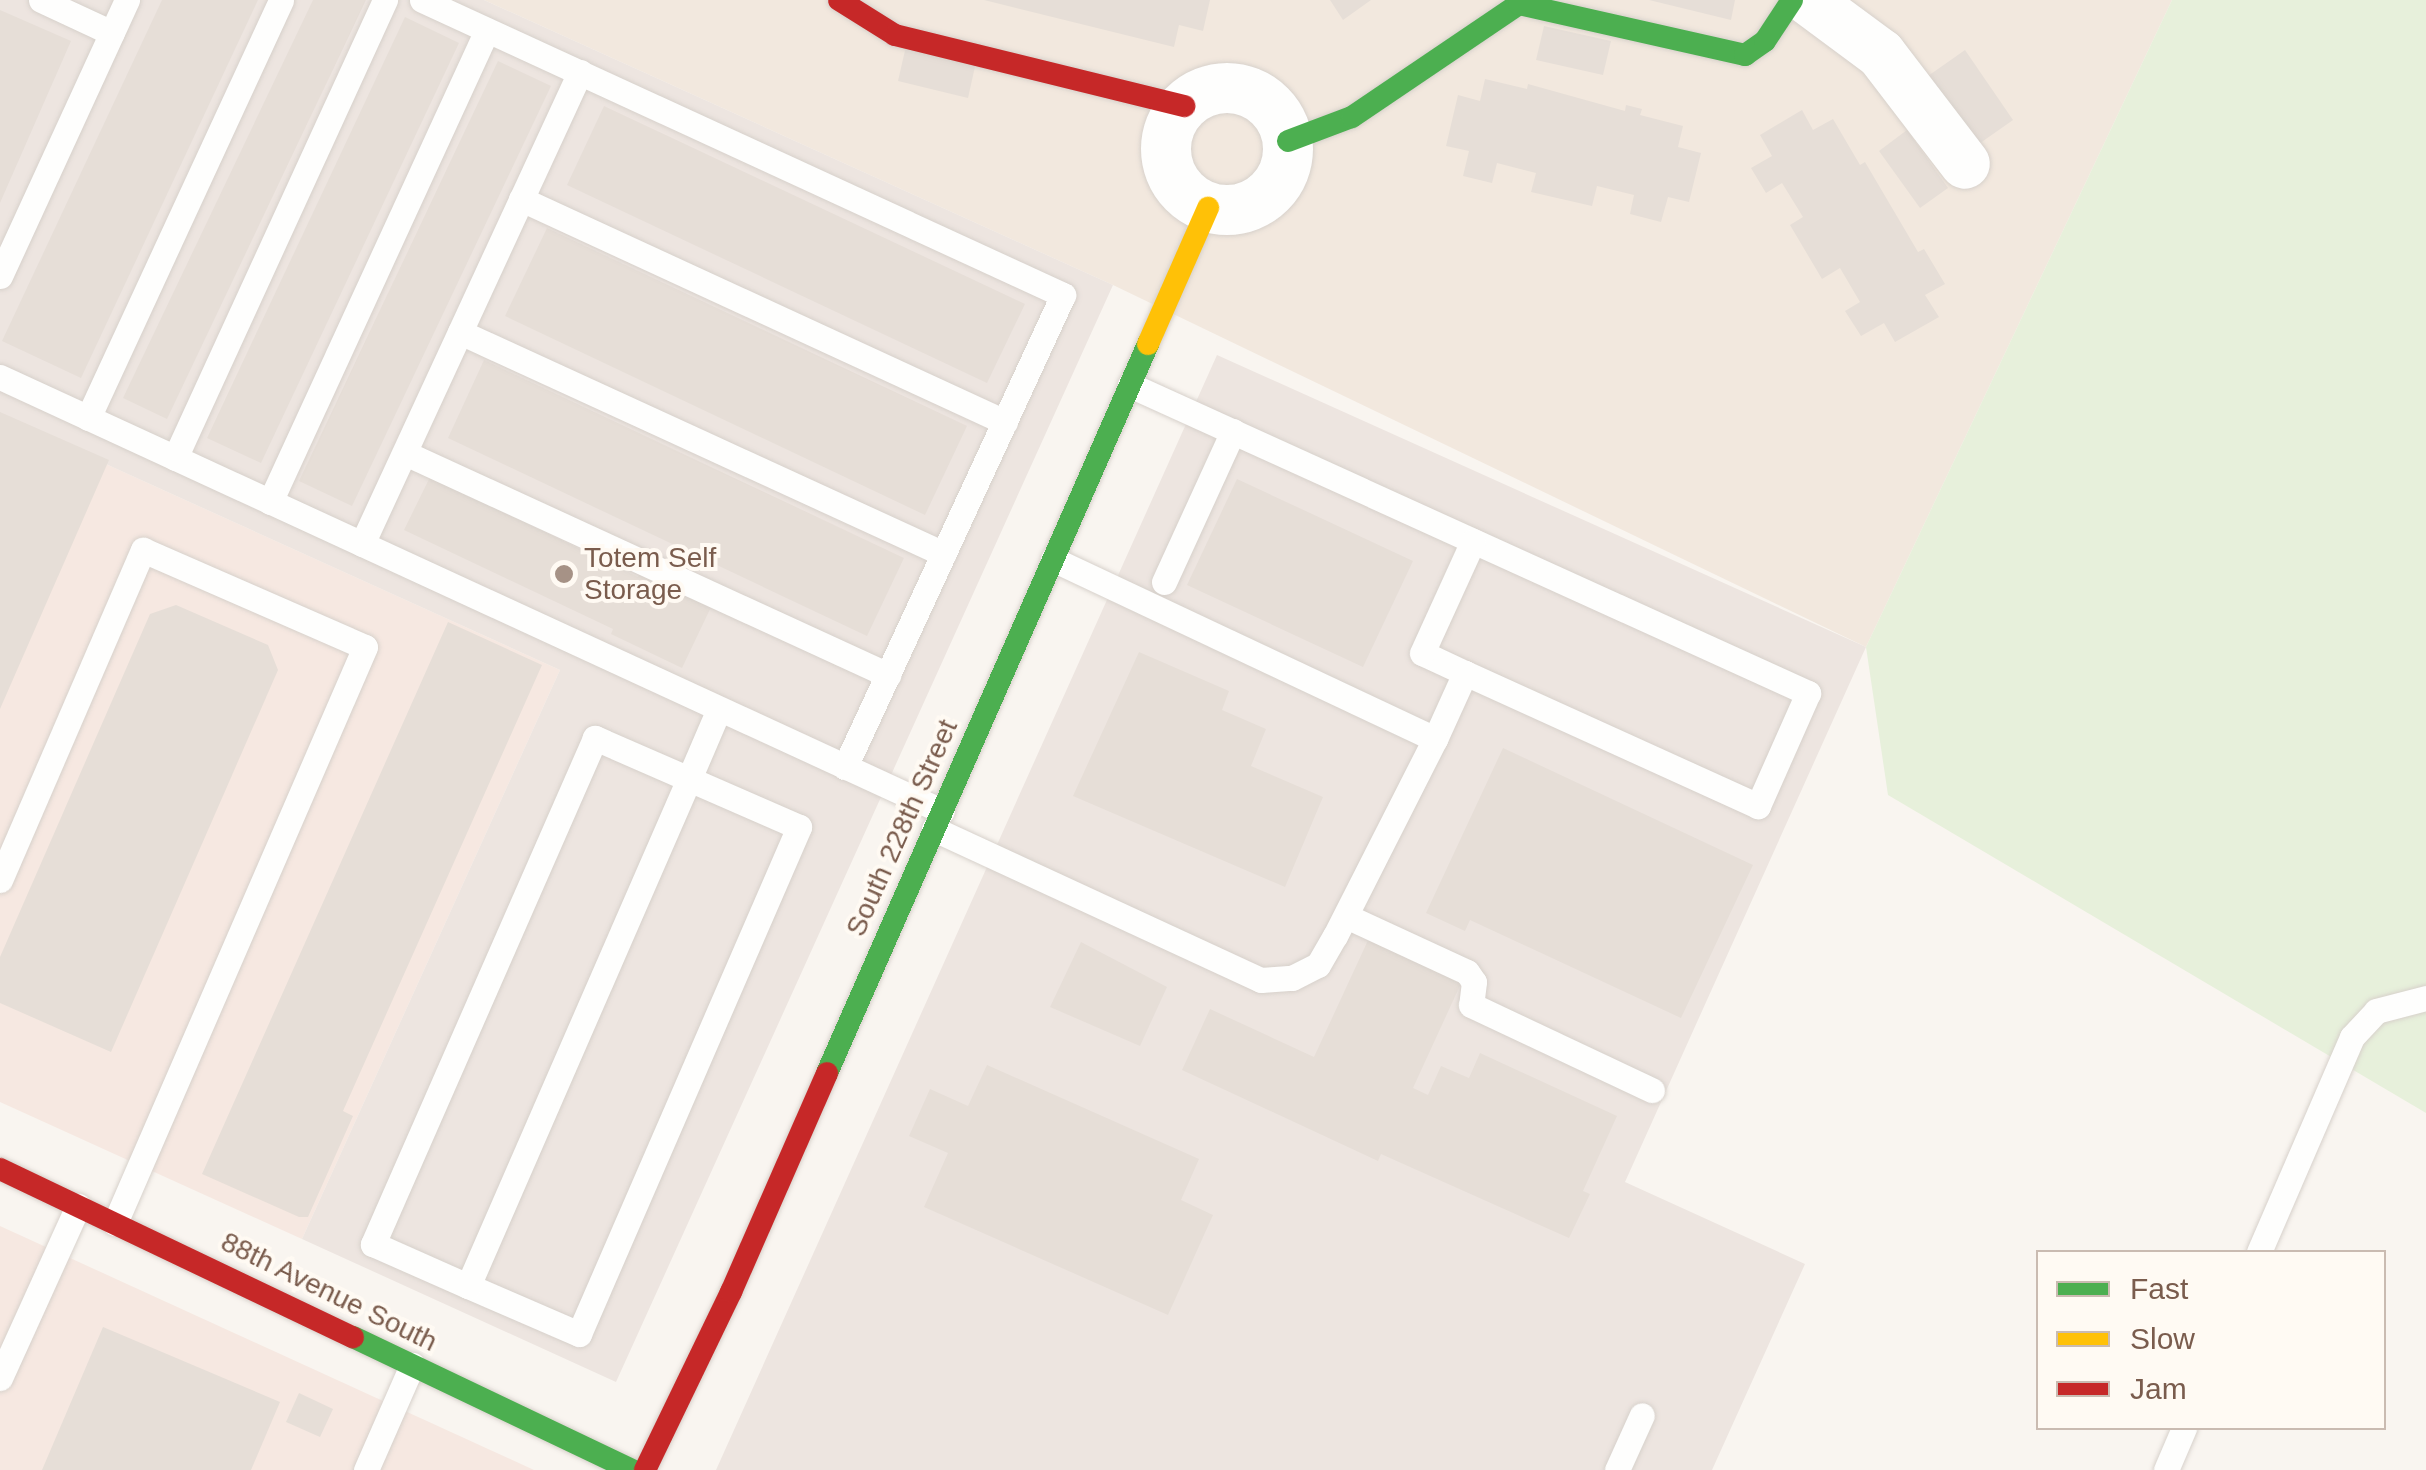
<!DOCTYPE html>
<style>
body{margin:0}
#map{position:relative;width:2426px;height:1470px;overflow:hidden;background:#f9f5f0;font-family:Arial,sans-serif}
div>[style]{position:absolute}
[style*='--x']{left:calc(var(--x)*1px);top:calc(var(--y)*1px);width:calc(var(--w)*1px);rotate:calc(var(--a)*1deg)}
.residential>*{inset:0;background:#f2e8de}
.commercial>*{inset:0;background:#f6e8e1}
.industrial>*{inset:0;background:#ede5e0}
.green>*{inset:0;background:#e7f0db}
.building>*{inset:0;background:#e6ded7}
.roads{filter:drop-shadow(0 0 2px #d7d1cb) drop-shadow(0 0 2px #d7d1cb)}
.lane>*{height:25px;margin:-12.5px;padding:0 12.5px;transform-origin:12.5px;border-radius:12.5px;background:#fefefd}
.street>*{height:50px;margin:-25px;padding:0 25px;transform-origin:25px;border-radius:25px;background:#fefefd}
.street>.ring{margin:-25px;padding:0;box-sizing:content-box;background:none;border:50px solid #fefefd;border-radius:50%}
.fast>*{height:22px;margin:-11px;padding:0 11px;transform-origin:11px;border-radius:11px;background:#4caf50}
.slow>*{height:22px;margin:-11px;padding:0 11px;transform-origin:11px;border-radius:11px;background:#ffc107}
.jam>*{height:22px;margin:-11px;padding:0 11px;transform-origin:11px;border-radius:11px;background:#c62828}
.dots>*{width:28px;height:28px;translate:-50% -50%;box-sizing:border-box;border:5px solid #fffaf3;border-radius:50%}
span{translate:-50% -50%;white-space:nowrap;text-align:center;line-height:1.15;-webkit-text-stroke:8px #fffaf3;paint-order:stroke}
.poi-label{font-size:28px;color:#7a5c4d}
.left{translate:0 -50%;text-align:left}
.street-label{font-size:28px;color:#7a5c4d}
.legend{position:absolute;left:2036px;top:1250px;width:350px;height:180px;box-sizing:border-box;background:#fffaf3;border:2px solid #cabbb1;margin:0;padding:12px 18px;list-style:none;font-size:30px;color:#7a5c4d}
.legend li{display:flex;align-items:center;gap:20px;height:50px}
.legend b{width:50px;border:2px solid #cabbb1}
</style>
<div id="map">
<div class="residential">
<i style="clip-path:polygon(484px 0,2172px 0,1866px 647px,1113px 285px)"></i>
</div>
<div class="commercial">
<i style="clip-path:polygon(0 416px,560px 670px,302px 1239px,0 1102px)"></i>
<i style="clip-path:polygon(0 1226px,534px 1470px,0 1470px)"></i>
</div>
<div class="industrial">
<i style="clip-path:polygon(0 0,484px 0,1113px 285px,616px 1382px,302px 1239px,560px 670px,0 416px)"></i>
<i style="clip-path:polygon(1217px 355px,1866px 647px,1625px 1182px,1805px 1264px,1712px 1470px,716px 1470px)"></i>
</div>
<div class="green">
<i style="clip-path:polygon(2172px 0,2426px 0,2426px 1113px,1888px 795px,1866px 647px)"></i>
</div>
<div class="building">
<i style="clip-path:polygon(162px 0,258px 0,81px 378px,2px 341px)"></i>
<i style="clip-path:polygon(313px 0,366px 0,167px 419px,123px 398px)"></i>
<i style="clip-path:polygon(984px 0,1210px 0,1203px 31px,1179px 25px,1174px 47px)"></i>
<i style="clip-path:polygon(1330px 0,1371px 0,1343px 20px)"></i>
<i style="clip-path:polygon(1649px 0,1735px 0,1731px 20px)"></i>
<i style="clip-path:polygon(0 10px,71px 41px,0 203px)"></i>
<i style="clip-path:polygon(405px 17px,459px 43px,261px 463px,207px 438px)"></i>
<i style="clip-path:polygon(1544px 26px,1611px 41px,1603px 75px,1536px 60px)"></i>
<i style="clip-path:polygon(906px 46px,976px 62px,968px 98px,898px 81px)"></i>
<i style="clip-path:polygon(1965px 50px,2013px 120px,1976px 146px,1928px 76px)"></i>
<i style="clip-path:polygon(498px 61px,551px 86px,352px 506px,299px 481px)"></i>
<i style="clip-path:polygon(1485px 79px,1527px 89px,1528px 84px,1625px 111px,1626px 105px,1642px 109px,1640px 115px,1683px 126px,1678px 147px,1701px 153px,1689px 202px,1668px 197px,1661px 222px,1630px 214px,1634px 195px,1597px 186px,1592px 206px,1531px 192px,1536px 173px,1497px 163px,1492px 183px,1463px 176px,1469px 151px,1446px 146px,1458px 95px,1480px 101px)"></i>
<i style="clip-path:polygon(604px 106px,1025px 304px,987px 383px,567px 185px)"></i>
<i style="clip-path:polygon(1802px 110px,1813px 130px,1833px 119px,1860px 165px,1865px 162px,1918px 252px,1924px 249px,1945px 284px,1925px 295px,1939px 317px,1895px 342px,1884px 323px,1861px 336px,1845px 311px,1860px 302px,1840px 268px,1822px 279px,1790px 225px,1803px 217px,1782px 183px,1766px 193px,1751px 168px,1772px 156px,1760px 135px)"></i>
<i style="clip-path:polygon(1907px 130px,1948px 188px,1920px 208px,1879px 151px)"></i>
<i style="clip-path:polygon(547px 228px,967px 426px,925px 515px,505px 316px)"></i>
<i style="clip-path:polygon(484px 360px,904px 558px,867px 636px,448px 438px)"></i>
<i style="clip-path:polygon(0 412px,109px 460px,0 709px)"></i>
<i style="clip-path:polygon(430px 477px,638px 577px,640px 571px,712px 605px,682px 668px,611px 634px,613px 629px,404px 530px)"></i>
<i style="clip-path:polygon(1237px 479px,1413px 561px,1363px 667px,1187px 585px)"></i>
<i style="clip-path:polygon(176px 605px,268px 645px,278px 670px,111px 1052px,0 1003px,0 957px,150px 614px)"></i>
<i style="clip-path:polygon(448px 622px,542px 665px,343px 1111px,353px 1116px,308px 1217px,299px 1217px,202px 1174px)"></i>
<i style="clip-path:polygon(1139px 652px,1229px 691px,1222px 710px,1266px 729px,1251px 766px,1323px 797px,1285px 887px,1073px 796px)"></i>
<i style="clip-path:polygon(1503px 748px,1753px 865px,1681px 1018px,1470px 920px,1465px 931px,1426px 913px)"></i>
<i style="clip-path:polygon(1370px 936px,1463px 979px,1413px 1088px,1428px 1095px,1441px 1066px,1469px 1078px,1480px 1053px,1617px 1116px,1583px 1191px,1590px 1194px,1569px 1238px,1381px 1154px,1378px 1161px,1182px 1070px,1210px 1009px,1314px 1057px)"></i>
<i style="clip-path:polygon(1081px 942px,1167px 987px,1140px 1046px,1050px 1007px)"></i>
<i style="clip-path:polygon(987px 1065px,1199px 1159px,1181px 1200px,1213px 1215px,1168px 1315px,924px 1207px,948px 1153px,909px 1136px,930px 1089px,968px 1106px)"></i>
<i style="clip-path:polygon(103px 1327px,280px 1402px,251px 1470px,42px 1470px)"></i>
<i style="clip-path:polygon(299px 1393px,333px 1409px,320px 1437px,286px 1422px)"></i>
</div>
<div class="roads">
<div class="lane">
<i style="--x:41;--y:0;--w:78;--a:24.9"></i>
<i style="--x:422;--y:0;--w:706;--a:24.71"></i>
<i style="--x:1063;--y:295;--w:520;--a:114.79"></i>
<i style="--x:521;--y:199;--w:533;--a:24.74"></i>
<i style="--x:0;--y:276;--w:304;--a:-65.3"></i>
<i style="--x:460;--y:332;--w:532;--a:24.64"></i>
<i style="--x:0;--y:377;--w:1037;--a:24.74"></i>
<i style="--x:1130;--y:385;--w:745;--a:24.43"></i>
<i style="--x:1808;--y:693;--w:124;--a:113.9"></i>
<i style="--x:1758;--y:806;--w:322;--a:-155.6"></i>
<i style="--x:1465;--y:673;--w:72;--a:114.4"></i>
<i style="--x:88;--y:418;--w:460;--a:-65.2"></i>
<i style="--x:405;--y:453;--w:532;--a:24.68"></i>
<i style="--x:175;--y:458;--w:504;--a:-65.37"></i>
<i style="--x:270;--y:502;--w:519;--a:-65.31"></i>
<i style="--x:362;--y:544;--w:520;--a:-65.21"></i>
<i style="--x:1164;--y:582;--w:166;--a:-65.4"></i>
<i style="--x:1465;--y:673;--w:47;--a:-155.1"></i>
<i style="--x:1422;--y:653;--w:123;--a:-65.5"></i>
<i style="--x:934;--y:829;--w:360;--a:24.8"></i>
<i style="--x:1261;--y:980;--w:31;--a:-4"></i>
<i style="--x:1292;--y:978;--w:29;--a:-27"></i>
<i style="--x:1318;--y:965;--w:34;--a:-60"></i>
<i style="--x:1335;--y:936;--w:221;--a:-63.1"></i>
<i style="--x:1435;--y:739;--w:422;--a:-154.8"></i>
<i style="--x:0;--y:880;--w:360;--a:-66.6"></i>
<i style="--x:143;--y:550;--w:242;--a:23.6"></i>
<i style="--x:365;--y:647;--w:628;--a:113.46"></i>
<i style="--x:1346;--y:916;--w:133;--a:24.8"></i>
<i style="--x:1467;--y:972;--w:12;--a:55"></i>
<i style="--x:1474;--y:982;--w:23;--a:97"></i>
<i style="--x:1471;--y:1005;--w:200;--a:25.2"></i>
<i style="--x:2259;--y:1252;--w:234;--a:-66.6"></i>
<i style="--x:2352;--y:1037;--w:35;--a:-47"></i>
<i style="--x:2376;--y:1011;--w:52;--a:-14.6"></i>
<i style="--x:468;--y:1286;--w:121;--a:23.4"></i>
<i style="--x:579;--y:1334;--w:553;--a:-66.54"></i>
<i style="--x:799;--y:827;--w:120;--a:-156.4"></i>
<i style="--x:689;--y:779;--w:103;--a:-156.4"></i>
<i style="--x:595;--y:738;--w:553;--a:113.69"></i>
<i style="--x:373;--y:1244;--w:104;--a:23.9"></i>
<i style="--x:468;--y:1286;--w:553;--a:-66.45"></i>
<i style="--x:689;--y:779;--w:76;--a:-66.8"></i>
<i style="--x:0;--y:1378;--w:189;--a:-65.6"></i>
<i style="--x:366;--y:1470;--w:115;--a:-66.3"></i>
<i style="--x:1617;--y:1470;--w:60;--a:-65.6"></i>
<i style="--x:2166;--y:1470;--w:46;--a:-66.8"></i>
</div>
<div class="street">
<i style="--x:1808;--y:0;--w:91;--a:36.5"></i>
<i style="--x:1881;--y:54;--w:138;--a:52.6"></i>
<i class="ring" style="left:1166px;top:88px;width:72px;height:72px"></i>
</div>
<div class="fast">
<i style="--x:1288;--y:141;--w:68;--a:-20.6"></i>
<i style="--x:1352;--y:117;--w:202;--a:-34.1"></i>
<i style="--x:1519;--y:4;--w:232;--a:12.7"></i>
<i style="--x:1745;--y:55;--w:24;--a:-35"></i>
<i style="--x:1765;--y:41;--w:49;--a:-56.6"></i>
<i style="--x:827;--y:1073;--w:797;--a:-66.23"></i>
<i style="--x:353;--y:1337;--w:309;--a:25.5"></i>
</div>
<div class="slow">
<i style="--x:1148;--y:344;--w:149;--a:-66.2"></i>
</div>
<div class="jam">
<i style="--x:839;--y:0;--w:66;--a:32"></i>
<i style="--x:895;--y:35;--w:298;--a:13.8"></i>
<i style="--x:0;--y:1169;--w:391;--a:25.5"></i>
<i style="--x:645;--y:1470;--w:198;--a:-64.2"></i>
<i style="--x:731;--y:1292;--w:239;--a:-66.3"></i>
</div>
</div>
<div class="dots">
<i style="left:564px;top:574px;background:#a69286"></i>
</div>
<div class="poi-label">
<span class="left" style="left:584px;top:574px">Totem Self<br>Storage</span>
</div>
<div class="street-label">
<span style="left:902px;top:828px;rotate:-66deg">South 228th Street</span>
<span style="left:329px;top:1292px;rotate:26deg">88th Avenue South</span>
</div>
<ul class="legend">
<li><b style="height:12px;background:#4caf50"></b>Fast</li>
<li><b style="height:12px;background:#ffc107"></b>Slow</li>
<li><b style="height:12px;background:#c62828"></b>Jam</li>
</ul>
</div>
